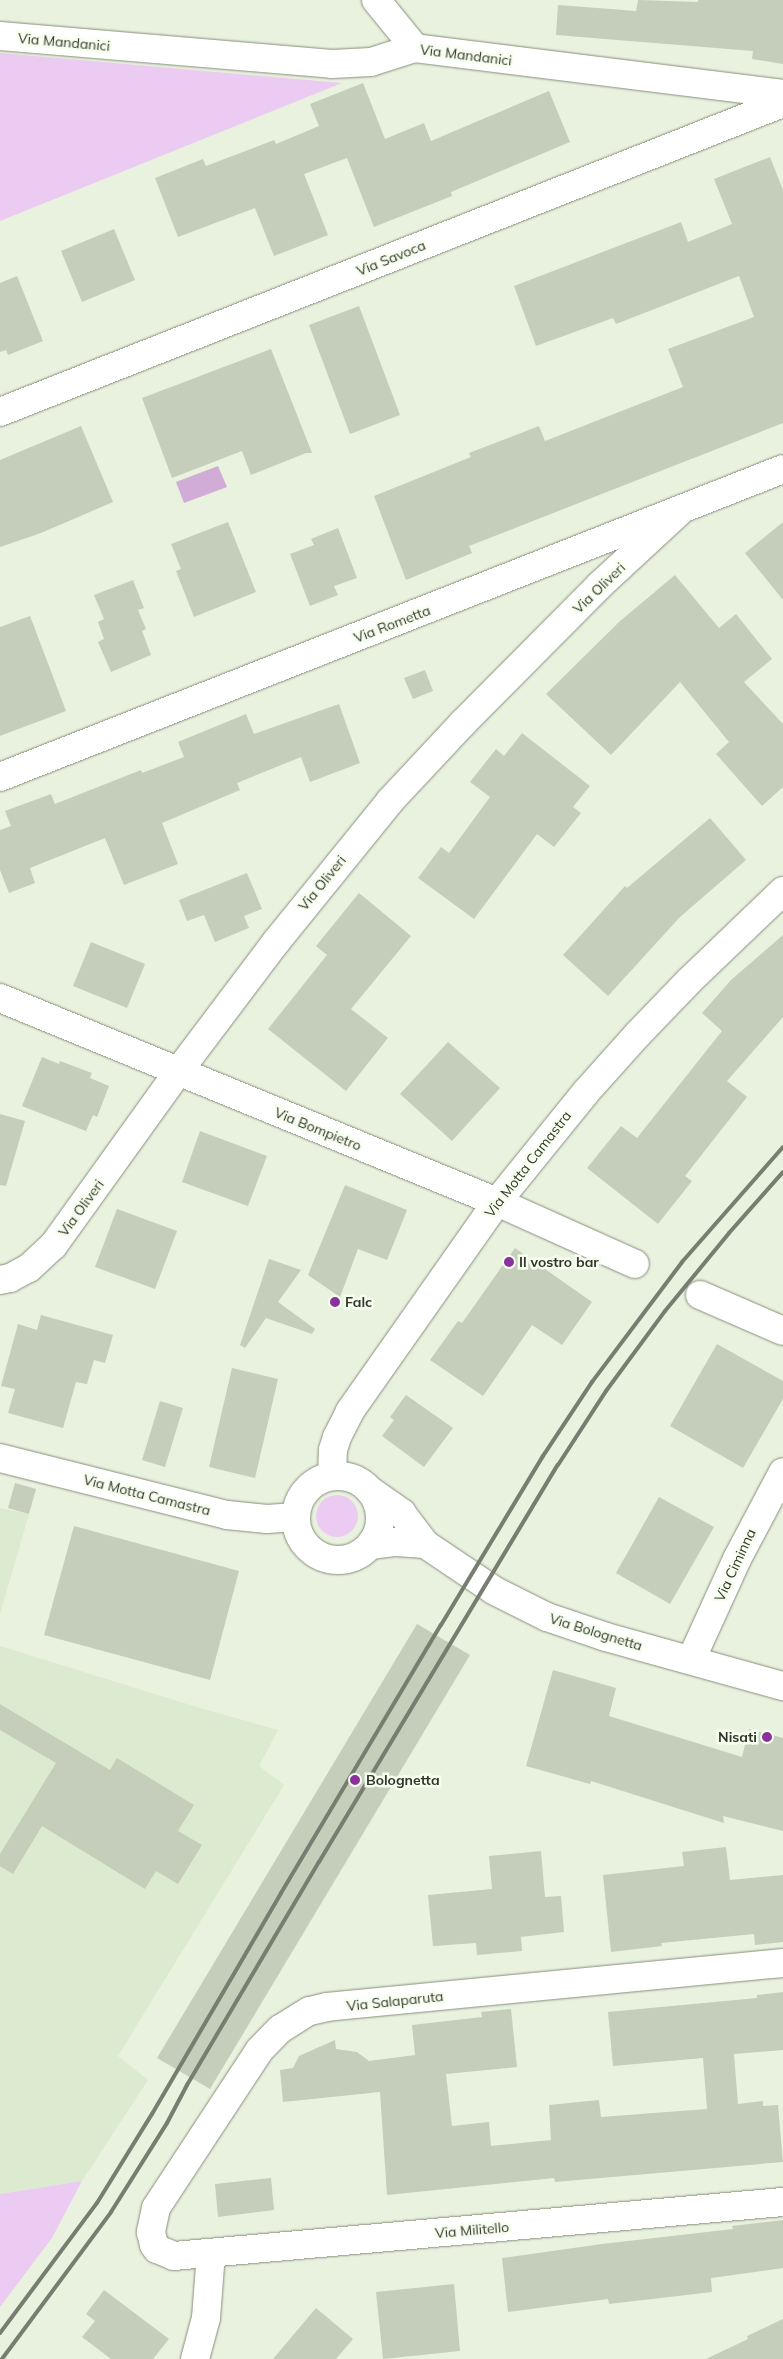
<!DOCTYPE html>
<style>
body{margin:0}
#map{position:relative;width:783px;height:2359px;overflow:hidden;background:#e8f2de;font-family:Mulish,sans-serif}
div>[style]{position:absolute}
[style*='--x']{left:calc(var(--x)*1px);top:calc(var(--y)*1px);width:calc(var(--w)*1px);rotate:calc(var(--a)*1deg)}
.built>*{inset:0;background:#dceacf}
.green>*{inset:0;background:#eccbf2}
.round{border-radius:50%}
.water>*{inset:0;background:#d0acd7}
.building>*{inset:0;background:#c4ceba}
.roads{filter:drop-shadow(0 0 1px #868f7c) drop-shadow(0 0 1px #868f7c)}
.street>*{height:28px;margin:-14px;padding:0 14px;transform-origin:14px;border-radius:14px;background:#fff}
.street>.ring{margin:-14px;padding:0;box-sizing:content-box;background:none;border:28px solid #fff;border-radius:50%}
.rail>*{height:4px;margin:-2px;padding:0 2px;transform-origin:2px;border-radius:2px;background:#777d70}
.dots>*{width:14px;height:14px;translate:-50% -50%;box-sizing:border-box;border:2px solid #f6ffee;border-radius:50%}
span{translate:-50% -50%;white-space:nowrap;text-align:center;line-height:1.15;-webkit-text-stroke:5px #f6ffee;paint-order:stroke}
.street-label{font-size:14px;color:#32362e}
.poi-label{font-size:14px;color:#32362e;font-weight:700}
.left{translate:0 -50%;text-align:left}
.right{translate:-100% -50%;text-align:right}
</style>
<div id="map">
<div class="built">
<i style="clip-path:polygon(0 1508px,29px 1514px,0 1614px)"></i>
<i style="clip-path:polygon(0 1646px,200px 1708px,278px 1730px,259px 1766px,284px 1785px,118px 2056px,148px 2080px,82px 2181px,0 2194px)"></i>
</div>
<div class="green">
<i style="clip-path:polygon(0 53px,342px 83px,0 221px)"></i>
<i class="round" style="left:316px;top:1495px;width:42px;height:42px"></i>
<i style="clip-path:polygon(82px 2181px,52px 2238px,0 2307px,0 2194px)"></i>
</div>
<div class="water">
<i style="clip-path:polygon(218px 466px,227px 487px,184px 503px,176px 482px)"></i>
</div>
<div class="building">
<i style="clip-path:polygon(638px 0,698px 2px,698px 0,783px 0,783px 64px,752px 59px,753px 51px,556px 35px,558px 5px,636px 11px)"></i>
<i style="clip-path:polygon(363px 83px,385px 139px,424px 123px,431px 141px,549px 91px,570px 142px,451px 192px,452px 196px,374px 227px,347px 158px,304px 174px,328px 235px,274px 256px,255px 208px,178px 237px,155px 178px,203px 159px,206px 166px,274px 140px,276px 144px,319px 126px,310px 104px)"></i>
<i style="clip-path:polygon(770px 157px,783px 190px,783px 423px,469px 546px,472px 553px,406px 580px,374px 496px,471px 457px,469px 453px,539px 426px,545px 441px,683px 387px,668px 349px,754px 317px,739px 276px,616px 324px,613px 318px,536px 346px,514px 286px,681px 222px,688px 242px,732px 224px,714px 179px)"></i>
<i style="clip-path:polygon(114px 229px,135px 280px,82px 302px,61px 251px)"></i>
<i style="clip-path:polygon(17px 276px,43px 341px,8px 355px,6px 350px,0 352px,0 283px)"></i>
<i style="clip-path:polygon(359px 306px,400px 415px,350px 434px,309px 325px)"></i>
<i style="clip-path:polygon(271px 349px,312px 453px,306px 453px,251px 475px,242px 451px,172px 478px,142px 398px)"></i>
<i style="clip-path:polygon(81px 426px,113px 502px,41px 533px,0 547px,0 460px)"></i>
<i style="clip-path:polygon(228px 522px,256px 592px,194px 617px,176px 571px,181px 569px,171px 544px)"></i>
<i style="clip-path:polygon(783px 522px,783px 600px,745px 553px)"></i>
<i style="clip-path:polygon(338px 528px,357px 578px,334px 586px,338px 595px,310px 606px,290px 554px,314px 545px,311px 539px)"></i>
<i style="clip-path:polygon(675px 575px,719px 628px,736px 614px,772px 659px,744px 682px,783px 724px,783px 787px,762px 806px,716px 754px,729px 742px,680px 682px,611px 755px,546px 694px,619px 622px)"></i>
<i style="clip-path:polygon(133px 580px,144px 608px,138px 610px,146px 629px,142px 631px,151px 655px,111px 672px,98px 642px,104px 639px,98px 622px,104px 619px,94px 595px)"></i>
<i style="clip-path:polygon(30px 616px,66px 711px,0 736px,0 627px)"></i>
<i style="clip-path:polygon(425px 670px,433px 691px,413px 699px,404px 678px)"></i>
<i style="clip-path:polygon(339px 704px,360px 763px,310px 782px,301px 757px,237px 783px,240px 790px,162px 823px,178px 864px,124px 885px,105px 838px,30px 868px,35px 883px,9px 893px,0 870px,0 830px,11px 826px,5px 811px,51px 794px,55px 804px,141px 770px,142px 773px,184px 757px,178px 742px,246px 714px,254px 734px)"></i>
<i style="clip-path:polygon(522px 733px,590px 786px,573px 807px,581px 813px,554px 847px,537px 834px,474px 919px,418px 878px,441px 847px,449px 853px,490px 797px,470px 782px,496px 749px,504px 756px)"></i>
<i style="clip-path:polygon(710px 818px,746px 860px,680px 917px,608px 996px,563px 955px,625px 886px,627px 888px)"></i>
<i style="clip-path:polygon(247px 873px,262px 909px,244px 916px,249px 928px,215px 942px,204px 915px,187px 921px,179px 900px)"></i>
<i style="clip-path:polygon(359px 893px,411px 936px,351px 1009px,388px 1038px,346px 1091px,268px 1029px,327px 955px,316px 946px)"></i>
<i style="clip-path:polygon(783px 935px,783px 1017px,727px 1081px,747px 1097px,685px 1176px,692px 1181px,658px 1224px,587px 1168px,621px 1126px,637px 1138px,722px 1031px,702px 1013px,731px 980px)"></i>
<i style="clip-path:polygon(91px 942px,145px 964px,127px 1008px,73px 986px)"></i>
<i style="clip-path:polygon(448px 1042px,500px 1088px,452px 1141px,400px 1094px)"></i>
<i style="clip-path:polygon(42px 1057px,59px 1064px,60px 1061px,92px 1073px,90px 1078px,109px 1086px,97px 1117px,93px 1115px,86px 1131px,22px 1106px)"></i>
<i style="clip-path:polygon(0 1114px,25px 1121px,6px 1186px,0 1185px)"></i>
<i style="clip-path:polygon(200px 1131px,267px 1156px,248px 1206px,182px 1182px)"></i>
<i style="clip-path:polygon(345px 1185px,407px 1210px,387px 1260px,358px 1249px,340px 1297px,308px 1275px)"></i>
<i style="clip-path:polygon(117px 1209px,177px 1231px,155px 1289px,95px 1267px)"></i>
<i style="clip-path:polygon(515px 1248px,592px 1302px,562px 1345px,532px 1325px,483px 1396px,430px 1360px,458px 1321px,462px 1323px)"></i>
<i style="clip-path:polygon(269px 1259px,301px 1270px,278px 1302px,315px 1329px,312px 1334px,266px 1318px,245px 1348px,240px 1345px)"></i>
<i style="clip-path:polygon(41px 1315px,113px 1335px,105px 1363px,94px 1360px,87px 1384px,76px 1382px,63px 1428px,8px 1413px,15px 1389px,1px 1386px,18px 1324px,37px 1330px)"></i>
<i style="clip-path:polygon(717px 1344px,783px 1381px,783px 1399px,743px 1468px,670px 1426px)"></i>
<i style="clip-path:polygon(232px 1368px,278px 1379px,255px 1478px,209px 1467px)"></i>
<i style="clip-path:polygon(406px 1395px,453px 1428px,424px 1467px,382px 1436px,394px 1420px,390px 1417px)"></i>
<i style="clip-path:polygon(160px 1401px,183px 1408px,165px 1467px,142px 1460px)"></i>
<i style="clip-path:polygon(15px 1483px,36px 1489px,29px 1514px,8px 1508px)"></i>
<i style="clip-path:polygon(659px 1497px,714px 1527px,670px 1604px,616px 1573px)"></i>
<i style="clip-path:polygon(74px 1526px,239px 1571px,210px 1680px,44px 1635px)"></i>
<i style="clip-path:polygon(417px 1624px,470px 1655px,210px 2089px,157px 2058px)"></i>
<i style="clip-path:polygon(553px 1670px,616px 1688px,609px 1716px,742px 1757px,749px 1729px,783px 1738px,783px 1831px,723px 1816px,724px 1823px,591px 1781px,590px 1784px,526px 1766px)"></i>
<i style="clip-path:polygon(0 1704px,110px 1770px,117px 1758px,194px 1805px,178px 1831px,202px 1845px,178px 1884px,156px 1871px,145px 1889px,42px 1826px,13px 1874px,0 1866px,0 1854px,56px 1763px,0 1730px)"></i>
<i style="clip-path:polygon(726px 1847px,730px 1880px,783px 1875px,783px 1942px,755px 1945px,754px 1934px,661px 1943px,662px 1946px,611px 1952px,603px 1875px,684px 1866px,682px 1852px)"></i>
<i style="clip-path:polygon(541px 1851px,545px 1897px,561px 1896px,564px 1932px,521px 1937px,522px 1951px,477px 1955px,476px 1943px,433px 1946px,428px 1895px,492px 1889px,489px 1856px)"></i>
<i style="clip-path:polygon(783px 1992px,783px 2050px,734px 2054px,738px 2104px,763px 2101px,763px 2106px,778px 2105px,783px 2162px,555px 2182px,554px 2178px,387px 2195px,380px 2092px,283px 2102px,280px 2070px,293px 2068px,299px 2056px,335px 2040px,336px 2049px,357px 2052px,369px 2061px,415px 2055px,412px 2025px,482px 2017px,481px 2012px,511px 2009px,517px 2067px,446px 2074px,452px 2126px,489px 2122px,491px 2146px,551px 2140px,549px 2105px,599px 2100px,601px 2117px,707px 2109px,703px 2058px,613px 2066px,608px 2012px,757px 1998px,757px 1995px)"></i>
<i style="clip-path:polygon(271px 2178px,274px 2210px,218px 2217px,215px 2184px)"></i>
<i style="clip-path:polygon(783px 2220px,783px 2268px,711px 2278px,712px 2292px,609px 2304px,608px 2299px,508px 2312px,502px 2258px,602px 2244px,733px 2229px,732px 2226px)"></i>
<i style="clip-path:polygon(454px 2284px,460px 2351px,383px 2359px,376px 2292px)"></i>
<i style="clip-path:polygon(104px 2290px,169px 2339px,153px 2359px,111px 2359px,82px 2337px,95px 2321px,86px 2314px)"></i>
<i style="clip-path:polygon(316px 2308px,353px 2339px,336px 2359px,273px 2359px)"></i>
<i style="clip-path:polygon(783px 2319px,783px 2359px,706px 2359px,748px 2339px,747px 2336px)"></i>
</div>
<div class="roads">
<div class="street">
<i style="--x:376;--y:0;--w:62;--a:50.9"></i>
<i style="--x:0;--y:36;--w:333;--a:4.8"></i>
<i style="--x:332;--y:64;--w:39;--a:-3"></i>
<i style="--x:371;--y:62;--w:46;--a:-17.7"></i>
<i style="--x:415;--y:48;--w:371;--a:7.1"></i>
<i style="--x:0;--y:412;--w:842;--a:-21.54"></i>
<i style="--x:0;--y:777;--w:841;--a:-21.47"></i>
<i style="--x:0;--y:998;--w:537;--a:22.32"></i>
<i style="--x:497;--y:1202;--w:151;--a:24.2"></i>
<i style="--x:0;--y:1280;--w:10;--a:-11"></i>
<i style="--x:10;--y:1278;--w:21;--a:-28"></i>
<i style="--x:29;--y:1268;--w:33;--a:-43"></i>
<i style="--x:53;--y:1246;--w:214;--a:-54.3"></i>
<i style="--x:178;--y:1072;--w:163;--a:-53"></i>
<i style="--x:276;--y:942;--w:181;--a:-51"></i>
<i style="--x:390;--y:801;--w:107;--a:-46.9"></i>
<i style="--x:463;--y:723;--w:194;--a:-45.2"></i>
<i style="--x:600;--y:585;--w:109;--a:-42.8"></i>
<i style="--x:700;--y:1295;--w:90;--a:23.4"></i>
<i style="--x:0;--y:1458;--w:234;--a:14.1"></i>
<i style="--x:227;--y:1515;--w:40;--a:5.7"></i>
<i style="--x:267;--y:1519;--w:29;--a:-4"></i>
<i style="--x:332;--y:1476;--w:26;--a:-88"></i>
<i style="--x:333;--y:1450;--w:14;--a:-73"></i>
<i style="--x:337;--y:1437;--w:29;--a:-63"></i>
<i style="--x:350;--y:1411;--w:256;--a:-54.9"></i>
<i style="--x:497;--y:1202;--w:141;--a:-51"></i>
<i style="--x:586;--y:1092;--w:78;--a:-48.1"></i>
<i style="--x:638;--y:1034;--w:74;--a:-46.1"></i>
<i style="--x:689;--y:981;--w:130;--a:-43.8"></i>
<i class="ring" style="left:296px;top:1476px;width:56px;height:56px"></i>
<i style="--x:425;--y:1544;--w:84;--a:33.9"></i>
<i style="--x:495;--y:1591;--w:58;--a:26.6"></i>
<i style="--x:547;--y:1617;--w:62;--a:18.7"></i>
<i style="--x:606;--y:1637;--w:184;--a:15.5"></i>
<i style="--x:370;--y:1545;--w:26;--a:-7"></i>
<i style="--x:396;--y:1542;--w:29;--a:4"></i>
<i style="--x:425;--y:1544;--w:39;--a:-127"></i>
<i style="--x:402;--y:1513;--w:38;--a:-145"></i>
<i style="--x:691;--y:1660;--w:111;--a:-65.5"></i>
<i style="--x:737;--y:1559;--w:98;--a:-62.1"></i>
<i style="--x:783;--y:1963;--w:458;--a:174.5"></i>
<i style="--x:327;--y:2007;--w:18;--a:167"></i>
<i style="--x:309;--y:2011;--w:34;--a:148"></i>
<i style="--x:280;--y:2029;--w:30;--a:134"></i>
<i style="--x:259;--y:2051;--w:188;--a:123.3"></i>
<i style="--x:156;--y:2208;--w:25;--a:102"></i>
<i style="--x:151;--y:2232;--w:13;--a:77"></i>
<i style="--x:154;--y:2245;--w:5;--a:53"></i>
<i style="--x:157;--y:2249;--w:18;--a:22"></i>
<i style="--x:174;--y:2256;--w:611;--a:-5.07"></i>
<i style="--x:195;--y:2359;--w:42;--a:-75"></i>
<i style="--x:206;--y:2318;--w:65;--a:-85.6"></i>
</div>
</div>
<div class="rail">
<i style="--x:0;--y:2333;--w:162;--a:-53.3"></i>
<i style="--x:97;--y:2203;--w:105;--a:-58.3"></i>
<i style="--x:152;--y:2114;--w:256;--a:-59.7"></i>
<i style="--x:281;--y:1893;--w:312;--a:-59.2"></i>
<i style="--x:441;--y:1625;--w:197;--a:-58.9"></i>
<i style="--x:543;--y:1456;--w:89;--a:-56.5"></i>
<i style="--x:592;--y:1382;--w:150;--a:-53.1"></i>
<i style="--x:682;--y:1262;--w:153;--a:-48.7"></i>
<i style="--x:2;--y:2359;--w:183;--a:-53.4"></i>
<i style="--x:111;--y:2212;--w:105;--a:-57.8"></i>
<i style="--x:167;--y:2123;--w:43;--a:-62.2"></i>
<i style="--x:187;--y:2085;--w:259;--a:-59.4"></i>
<i style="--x:319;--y:1862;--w:463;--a:-59"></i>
<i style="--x:558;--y:1465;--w:88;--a:-57"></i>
<i style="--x:606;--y:1391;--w:99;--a:-53.6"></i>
<i style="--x:665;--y:1311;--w:101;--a:-50.6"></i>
<i style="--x:729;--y:1233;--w:81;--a:-48.5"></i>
</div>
<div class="dots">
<i style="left:509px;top:1262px;background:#8b319d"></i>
<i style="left:335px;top:1302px;background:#8b319d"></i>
<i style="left:767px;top:1737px;background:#8b319d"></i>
<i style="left:355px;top:1780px;background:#8b319d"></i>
</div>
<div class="street-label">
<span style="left:64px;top:42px;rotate:5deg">Via Mandanici</span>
<span style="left:466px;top:55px;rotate:7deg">Via Mandanici</span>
<span style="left:391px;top:258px;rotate:-22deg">Via Savoca</span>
<span style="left:599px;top:588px;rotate:-44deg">Via Oliveri</span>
<span style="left:392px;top:624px;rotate:-21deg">Via Rometta</span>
<span style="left:322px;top:883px;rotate:-51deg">Via Oliveri</span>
<span style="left:318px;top:1129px;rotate:22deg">Via Bompietro</span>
<span style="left:528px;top:1164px;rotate:-52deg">Via Motta Camastra</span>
<span style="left:81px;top:1208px;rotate:-54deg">Via Oliveri</span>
<span style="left:147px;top:1495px;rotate:14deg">Via Motta Camastra</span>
<span style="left:735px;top:1565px;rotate:-65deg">Via Ciminna</span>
<span style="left:596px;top:1632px;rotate:17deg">Via Bolognetta</span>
<span style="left:395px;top:2001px;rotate:-6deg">Via Salaparuta</span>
<span style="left:472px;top:2230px;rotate:-5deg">Via Militello</span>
</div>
<div class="poi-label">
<span class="left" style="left:519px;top:1262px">Il vostro bar</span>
<span class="left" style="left:345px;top:1302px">Falc</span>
<span class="right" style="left:757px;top:1737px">Nisati</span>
<span class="left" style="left:366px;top:1780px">Bolognetta</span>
</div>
</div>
